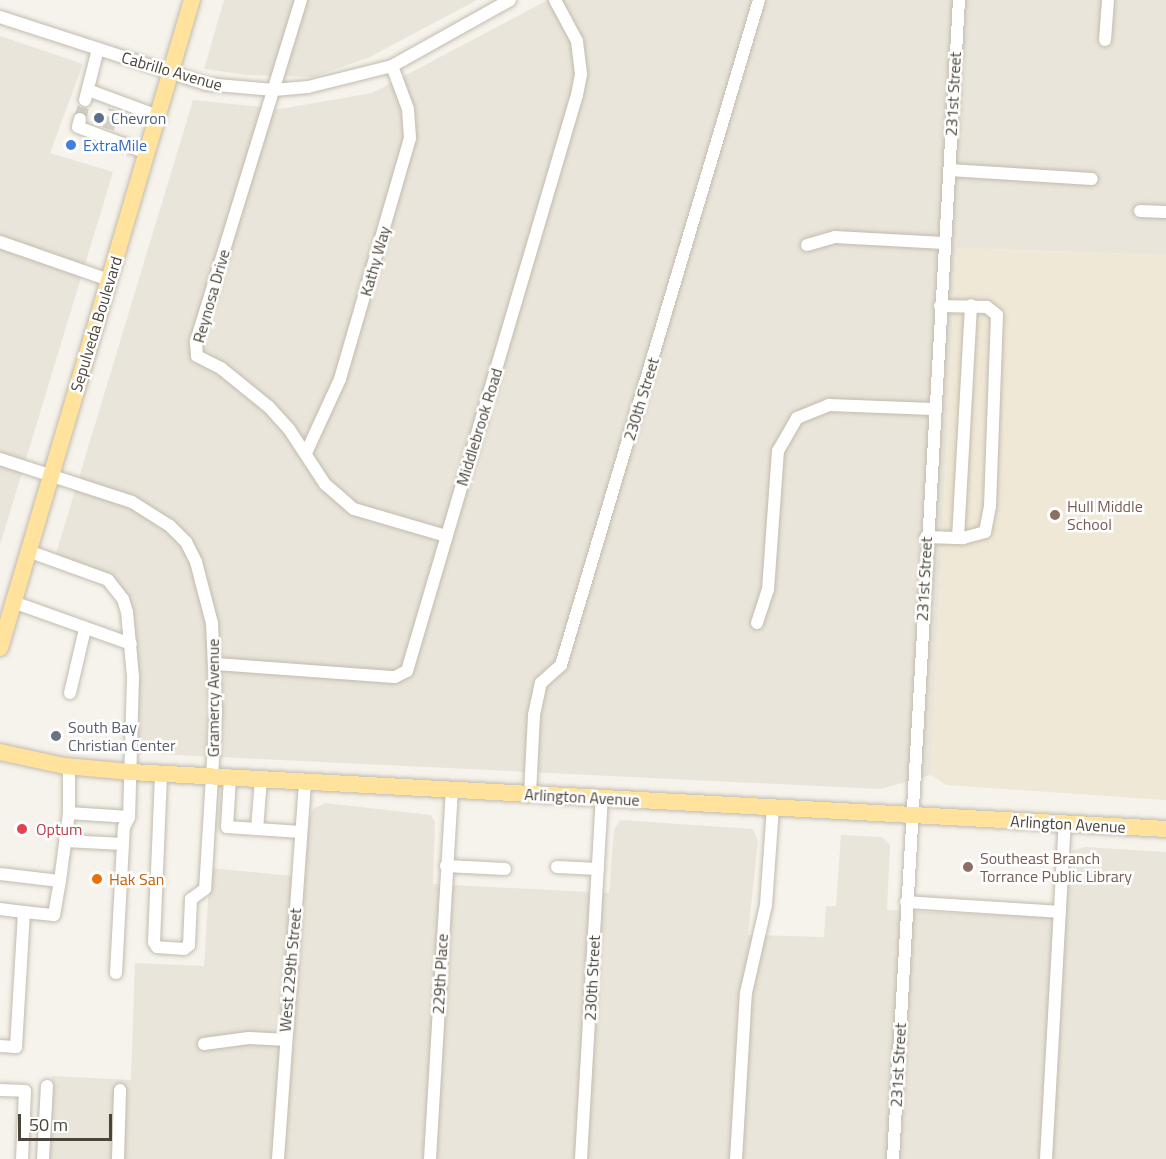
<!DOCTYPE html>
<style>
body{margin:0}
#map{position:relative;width:1166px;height:1159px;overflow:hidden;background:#f6f3ec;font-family:"Titillium Web",sans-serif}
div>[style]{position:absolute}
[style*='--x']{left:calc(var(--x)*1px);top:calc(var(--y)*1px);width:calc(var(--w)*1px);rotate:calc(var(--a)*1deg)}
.residential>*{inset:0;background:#eae5da}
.education>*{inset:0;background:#efe8d6}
.minor-tunnel>*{height:12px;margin-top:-6px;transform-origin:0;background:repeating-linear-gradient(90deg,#d4d0c8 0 12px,transparent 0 18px)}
.roads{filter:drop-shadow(0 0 2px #c2bbae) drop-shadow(0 0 2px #c2bbae)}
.minor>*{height:12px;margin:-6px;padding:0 6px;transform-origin:6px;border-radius:6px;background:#fff}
.major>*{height:16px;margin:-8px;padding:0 8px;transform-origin:8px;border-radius:8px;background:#ffe39c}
.dots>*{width:16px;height:16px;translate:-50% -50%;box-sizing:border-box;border:3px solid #fff;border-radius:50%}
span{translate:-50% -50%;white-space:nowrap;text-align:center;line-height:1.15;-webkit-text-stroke:5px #fff;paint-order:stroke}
.street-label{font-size:16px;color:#4b4439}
.service-label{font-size:16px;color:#4e5e75}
.left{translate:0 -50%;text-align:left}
.shop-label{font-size:16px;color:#366cbe}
.education-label{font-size:16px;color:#785e54}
.worship-label{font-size:16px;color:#5b616d}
.health-label{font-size:16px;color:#be3a42}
.food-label{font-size:16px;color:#c56008}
.scale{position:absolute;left:18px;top:1114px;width:94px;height:27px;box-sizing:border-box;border:3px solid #4b4439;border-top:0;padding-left:8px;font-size:18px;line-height:21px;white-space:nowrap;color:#4b4439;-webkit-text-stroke:4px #fff;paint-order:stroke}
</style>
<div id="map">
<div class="residential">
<i style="clip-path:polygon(224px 0,477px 0,368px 58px,313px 77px,247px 75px,204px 69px)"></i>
<i style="clip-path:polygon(548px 0,1166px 0,1166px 255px,956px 248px,931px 775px,880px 789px,137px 753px,126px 595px,55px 557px,193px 100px,280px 109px,372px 93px)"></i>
<i style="clip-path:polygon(0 36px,83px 64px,50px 153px,113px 172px,0 545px)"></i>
<i style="clip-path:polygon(325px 803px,431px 815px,435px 822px,433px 884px,609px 893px,614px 830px,620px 820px,753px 829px,758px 841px,748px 935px,824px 937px,826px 906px,836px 906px,841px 835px,882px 837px,890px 845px,887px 910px,1064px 918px,1069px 857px,1073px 850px,1085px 847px,1166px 852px,1166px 1159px,46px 1159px,52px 1076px,131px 1080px,135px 963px,204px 966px,210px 868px,304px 877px,309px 820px,313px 809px)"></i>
</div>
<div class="education">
<i style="clip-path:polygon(956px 248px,1166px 255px,1166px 800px,946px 785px,931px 775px)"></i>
</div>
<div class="minor-tunnel">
<i style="--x:80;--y:119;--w:20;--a:-75"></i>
<i style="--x:108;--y:129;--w:20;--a:-72"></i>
</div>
<div class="roads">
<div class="minor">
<i style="--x:301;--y:0;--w:358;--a:107.1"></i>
<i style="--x:196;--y:342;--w:14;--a:86"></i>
<i style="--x:197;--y:356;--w:28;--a:27"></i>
<i style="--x:222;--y:369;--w:60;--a:39"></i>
<i style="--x:269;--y:407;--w:30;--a:48"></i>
<i style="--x:289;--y:429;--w:66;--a:56.8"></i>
<i style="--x:325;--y:484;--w:38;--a:41"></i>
<i style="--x:354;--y:509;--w:96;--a:16.4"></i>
<i style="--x:0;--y:17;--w:217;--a:18"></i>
<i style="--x:206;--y:84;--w:68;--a:5"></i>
<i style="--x:274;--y:90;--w:34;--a:-5"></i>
<i style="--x:308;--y:87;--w:87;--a:-14"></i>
<i style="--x:392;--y:66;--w:135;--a:-29.2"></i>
<i style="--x:1105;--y:40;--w:40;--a:-85.7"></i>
<i style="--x:88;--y:90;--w:75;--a:20.4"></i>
<i style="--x:85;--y:100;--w:53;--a:-75.7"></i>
<i style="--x:80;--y:119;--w:8;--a:104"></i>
<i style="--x:78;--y:127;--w:74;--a:20.6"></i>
<i style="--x:949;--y:170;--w:143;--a:3.6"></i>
<i style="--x:1140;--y:211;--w:26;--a:2"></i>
<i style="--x:0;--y:242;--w:115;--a:19.2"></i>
<i style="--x:807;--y:245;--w:29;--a:-16"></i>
<i style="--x:835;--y:237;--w:109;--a:3.2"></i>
<i style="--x:306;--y:453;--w:81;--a:-65.3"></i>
<i style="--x:340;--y:379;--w:251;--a:-73.8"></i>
<i style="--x:410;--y:138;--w:29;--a:-94"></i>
<i style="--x:408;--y:109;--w:46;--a:-110.4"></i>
<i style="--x:0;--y:459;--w:139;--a:18"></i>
<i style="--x:132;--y:502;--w:45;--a:32.3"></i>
<i style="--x:170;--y:526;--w:23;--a:45"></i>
<i style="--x:186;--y:542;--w:22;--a:63"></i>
<i style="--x:196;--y:562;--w:63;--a:75.3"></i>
<i style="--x:212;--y:623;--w:88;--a:87.4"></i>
<i style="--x:216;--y:711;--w:178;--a:93.5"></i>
<i style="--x:205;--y:889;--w:17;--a:144"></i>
<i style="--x:191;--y:899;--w:46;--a:92.5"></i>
<i style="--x:189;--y:945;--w:6;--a:141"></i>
<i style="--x:184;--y:949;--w:27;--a:-176"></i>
<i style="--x:157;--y:947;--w:6;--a:-121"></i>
<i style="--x:154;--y:942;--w:168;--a:-87.6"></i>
<i style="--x:926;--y:537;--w:37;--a:2"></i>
<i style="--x:963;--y:538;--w:23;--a:-15"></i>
<i style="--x:985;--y:532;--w:26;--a:-79"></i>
<i style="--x:990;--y:506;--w:191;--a:-87.9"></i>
<i style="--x:997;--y:315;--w:13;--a:-141"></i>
<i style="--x:987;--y:307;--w:47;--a:-178.8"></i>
<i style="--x:958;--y:538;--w:233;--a:-86.8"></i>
<i style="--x:28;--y:551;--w:85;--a:19.9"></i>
<i style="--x:108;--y:580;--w:24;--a:52"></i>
<i style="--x:123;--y:599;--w:14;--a:73"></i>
<i style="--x:127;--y:612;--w:65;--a:84.7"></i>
<i style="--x:133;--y:677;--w:140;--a:91.6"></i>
<i style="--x:129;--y:817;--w:60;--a:-176.2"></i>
<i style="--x:69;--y:813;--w:46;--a:-90"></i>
<i style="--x:13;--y:602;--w:125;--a:19.6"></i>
<i style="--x:757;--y:623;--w:35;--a:-72"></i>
<i style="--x:768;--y:590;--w:139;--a:-85.9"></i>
<i style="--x:778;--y:451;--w:38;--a:-60"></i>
<i style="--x:797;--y:418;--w:35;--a:-22"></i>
<i style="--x:829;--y:405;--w:104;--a:2.2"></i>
<i style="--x:216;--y:664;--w:179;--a:4.2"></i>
<i style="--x:395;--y:677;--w:13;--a:-27"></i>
<i style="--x:407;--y:671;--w:601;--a:-73.56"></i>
<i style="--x:577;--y:95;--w:21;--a:-79"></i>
<i style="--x:581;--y:74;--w:33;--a:-97"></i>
<i style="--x:577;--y:41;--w:47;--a:-118.2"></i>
<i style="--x:70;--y:693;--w:66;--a:-76.8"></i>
<i style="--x:230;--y:778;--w:49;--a:93.5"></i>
<i style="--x:227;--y:827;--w:74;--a:3.9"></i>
<i style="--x:530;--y:794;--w:79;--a:-87.1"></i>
<i style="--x:534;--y:715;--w:33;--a:-78"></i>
<i style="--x:541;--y:683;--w:27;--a:-42"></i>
<i style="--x:561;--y:665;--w:694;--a:-73.42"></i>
<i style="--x:257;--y:829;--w:50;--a:-85.4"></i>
<i style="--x:65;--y:841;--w:58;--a:3"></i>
<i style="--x:446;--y:866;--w:59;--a:2.9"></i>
<i style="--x:557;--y:867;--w:41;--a:2.8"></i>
<i style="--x:0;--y:874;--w:60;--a:6.7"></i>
<i style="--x:60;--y:881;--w:69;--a:-82.5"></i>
<i style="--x:906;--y:902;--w:154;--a:3.7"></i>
<i style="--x:0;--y:909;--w:24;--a:7"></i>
<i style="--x:116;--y:973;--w:146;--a:-86.9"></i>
<i style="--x:124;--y:827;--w:11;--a:-63"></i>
<i style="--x:204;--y:1044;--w:45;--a:-7.6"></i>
<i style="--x:249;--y:1038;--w:35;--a:3"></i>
<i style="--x:0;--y:1046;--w:16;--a:4"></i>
<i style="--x:16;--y:1047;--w:135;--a:-86.6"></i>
<i style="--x:24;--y:912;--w:30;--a:6"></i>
<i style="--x:54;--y:915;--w:35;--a:-80"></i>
<i style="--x:0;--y:1090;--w:25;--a:2"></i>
<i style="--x:25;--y:1091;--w:68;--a:92.5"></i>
<i style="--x:43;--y:1159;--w:73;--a:-86.9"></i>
<i style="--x:118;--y:1159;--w:69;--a:-88.3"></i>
<i style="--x:278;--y:1159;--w:378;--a:-85.9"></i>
<i style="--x:430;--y:1159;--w:370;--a:-86.6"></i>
<i style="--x:581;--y:1159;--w:362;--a:-86.7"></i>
<i style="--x:736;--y:1159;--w:166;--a:-86.6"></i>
<i style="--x:746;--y:993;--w:90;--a:-77.2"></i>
<i style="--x:766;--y:905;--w:98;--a:-85.9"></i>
<i style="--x:893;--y:1159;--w:1161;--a:-86.74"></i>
<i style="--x:1046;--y:1159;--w:337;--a:-86.8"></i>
</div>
<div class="major">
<i style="--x:0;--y:648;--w:676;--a:-73.5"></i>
<i style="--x:0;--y:752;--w:66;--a:12.2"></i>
<i style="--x:65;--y:766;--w:66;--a:5.2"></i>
<i style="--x:131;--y:772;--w:1037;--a:3.15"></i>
</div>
</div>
<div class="dots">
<i style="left:99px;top:118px;background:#5c6f8a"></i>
<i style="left:71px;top:145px;background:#3f7fe0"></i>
<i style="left:1055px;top:515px;background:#8d6e63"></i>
<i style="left:56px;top:736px;background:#6b7280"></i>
<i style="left:22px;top:829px;background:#e0444e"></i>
<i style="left:968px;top:867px;background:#8d6e63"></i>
<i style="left:97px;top:879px;background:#e8710a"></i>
</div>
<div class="street-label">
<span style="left:172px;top:71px;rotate:16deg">Cabrillo Avenue</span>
<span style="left:953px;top:94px;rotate:-87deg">231st Street</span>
<span style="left:375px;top:261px;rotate:-74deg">Kathy Way</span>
<span style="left:211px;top:296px;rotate:-74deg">Reynosa Drive</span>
<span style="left:96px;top:324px;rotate:-73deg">Sepulveda Boulevard</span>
<span style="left:641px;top:399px;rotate:-73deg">230th Street</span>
<span style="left:479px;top:427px;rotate:-73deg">Middlebrook Road</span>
<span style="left:924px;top:579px;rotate:-87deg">231st Street</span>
<span style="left:213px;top:698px;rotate:-90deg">Gramercy Avenue</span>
<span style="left:582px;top:797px;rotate:3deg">Arlington Avenue</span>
<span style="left:1068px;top:824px;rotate:3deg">Arlington Avenue</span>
<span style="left:290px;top:970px;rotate:-85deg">West 229th Street</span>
<span style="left:440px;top:974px;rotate:-87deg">229th Place</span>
<span style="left:592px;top:978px;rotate:-87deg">230th Street</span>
<span style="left:898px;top:1065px;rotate:-87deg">231st Street</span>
</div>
<div class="service-label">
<span class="left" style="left:111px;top:118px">Chevron</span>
</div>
<div class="shop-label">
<span class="left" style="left:83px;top:145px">ExtraMile</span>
</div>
<div class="education-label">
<span class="left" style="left:1067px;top:515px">Hull Middle<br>School</span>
<span class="left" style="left:980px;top:867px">Southeast Branch<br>Torrance Public Library</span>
</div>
<div class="worship-label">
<span class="left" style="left:68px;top:736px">South Bay<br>Christian Center</span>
</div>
<div class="health-label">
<span class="left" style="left:36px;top:829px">Optum</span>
</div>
<div class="food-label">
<span class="left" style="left:109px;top:879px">Hak San</span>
</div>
<div class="scale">50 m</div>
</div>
